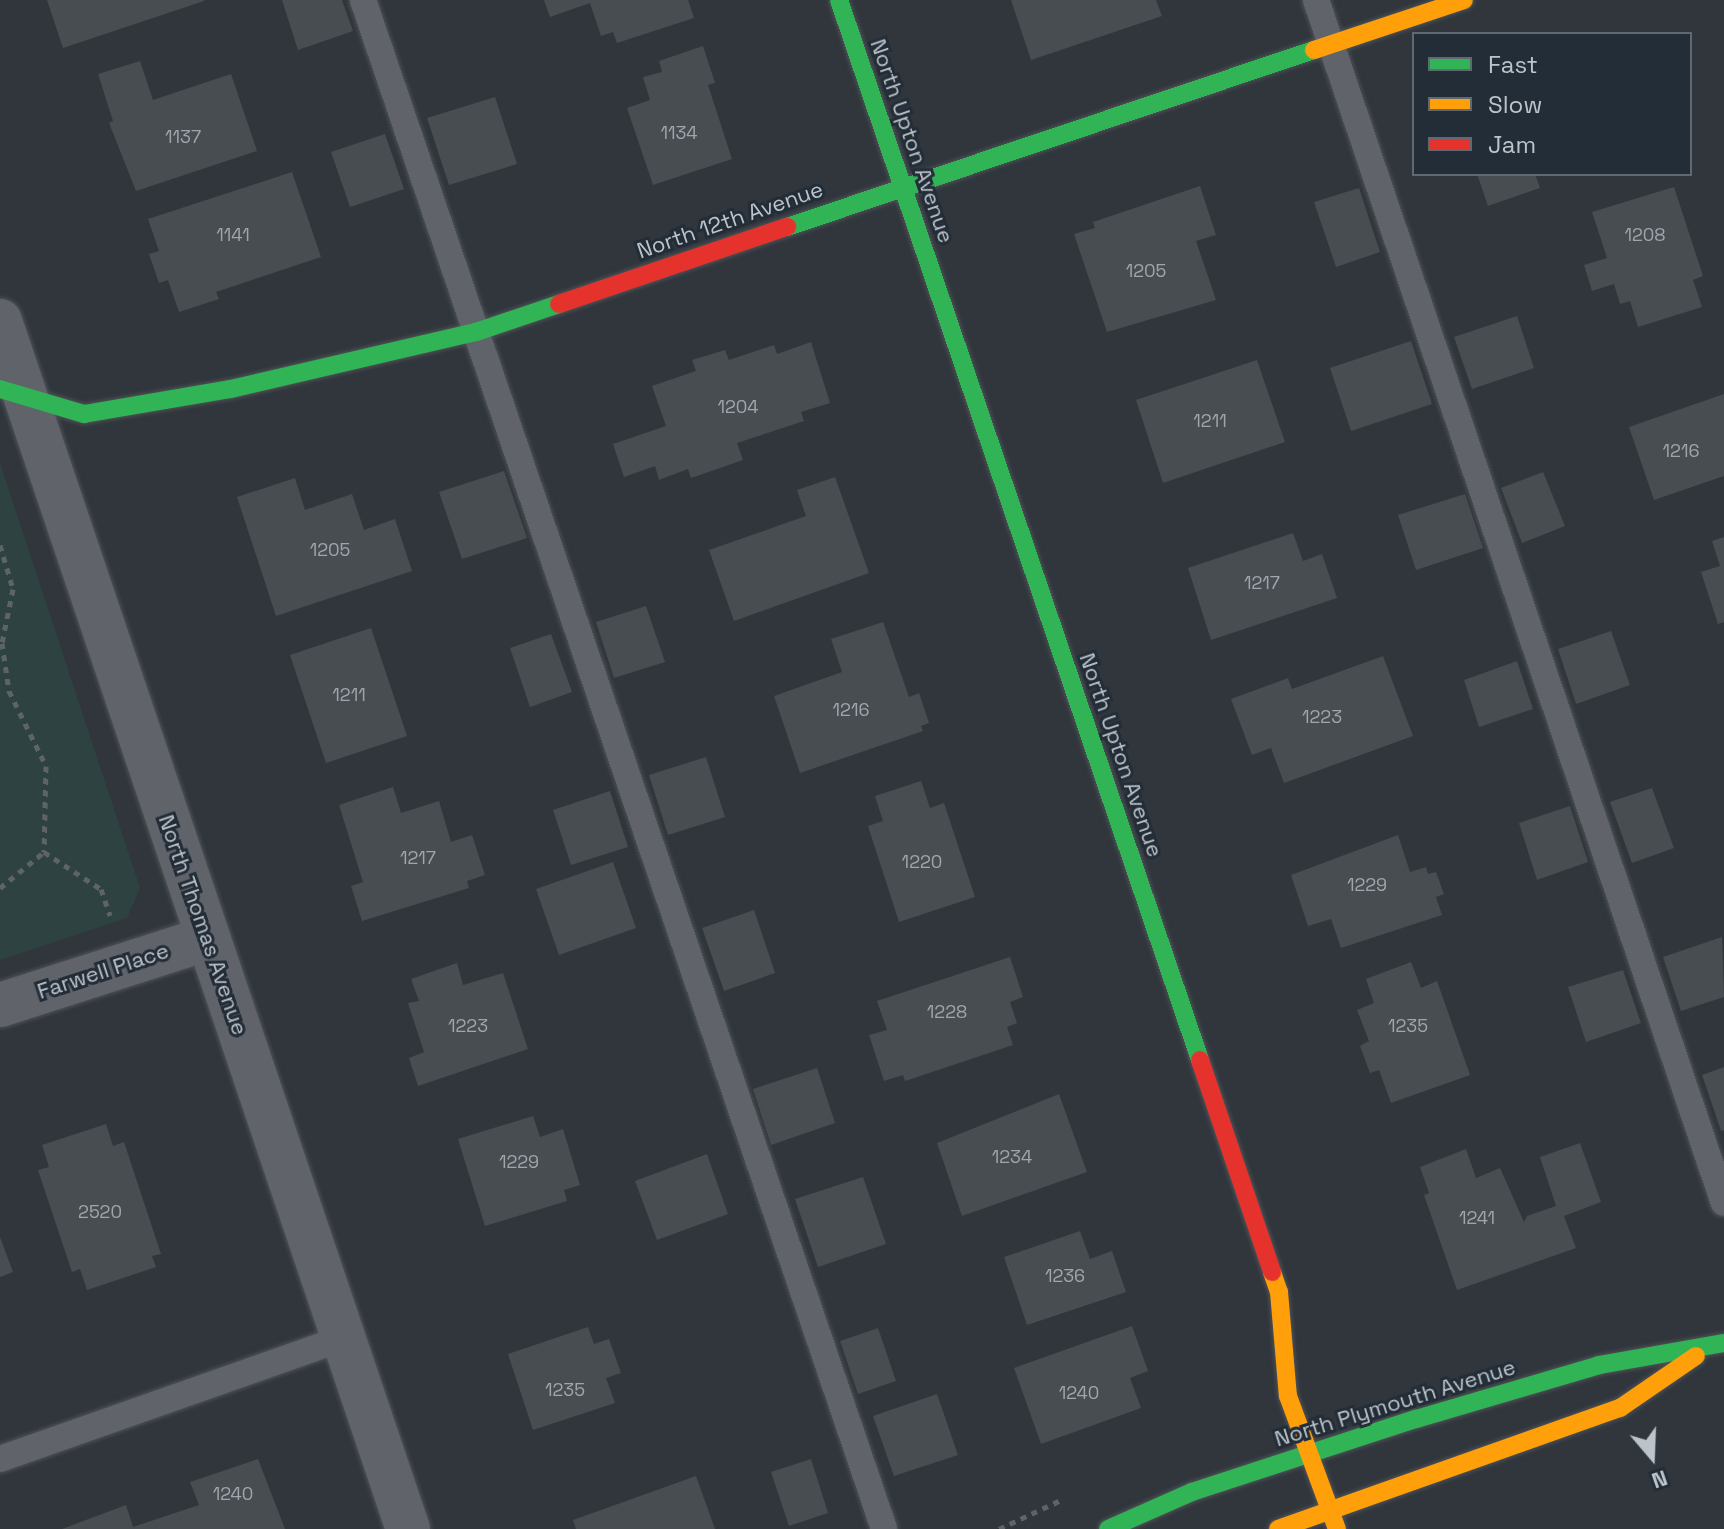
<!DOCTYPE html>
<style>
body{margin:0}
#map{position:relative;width:1724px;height:1529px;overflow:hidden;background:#30363c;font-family:"Space Grotesk",sans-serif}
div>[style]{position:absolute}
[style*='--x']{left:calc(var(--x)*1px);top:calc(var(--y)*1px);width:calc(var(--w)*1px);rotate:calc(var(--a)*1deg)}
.green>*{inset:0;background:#2e4242}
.building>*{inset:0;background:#484d52}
.path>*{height:5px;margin-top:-2.5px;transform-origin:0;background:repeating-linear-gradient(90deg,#5e6367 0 6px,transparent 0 12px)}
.roads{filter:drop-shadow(0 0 2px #4e5257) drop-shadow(0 0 2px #4e5257)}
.lane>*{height:26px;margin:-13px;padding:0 13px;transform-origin:13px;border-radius:13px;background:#60646a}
.street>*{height:44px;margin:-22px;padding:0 22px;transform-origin:22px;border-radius:22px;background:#60646a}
.fast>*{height:18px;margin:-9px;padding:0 9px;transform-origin:9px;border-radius:9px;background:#30b455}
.slow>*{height:18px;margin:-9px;padding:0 9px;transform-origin:9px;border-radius:9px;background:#ff9f0a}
.jam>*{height:18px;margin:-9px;padding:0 9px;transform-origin:9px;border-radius:9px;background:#e5322d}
span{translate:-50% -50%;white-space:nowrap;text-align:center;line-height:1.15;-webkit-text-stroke:6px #232d37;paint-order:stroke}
.number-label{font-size:18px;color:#9fa6ad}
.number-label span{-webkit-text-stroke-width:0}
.street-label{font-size:22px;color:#bcc3cb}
.legend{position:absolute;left:1412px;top:32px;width:280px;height:144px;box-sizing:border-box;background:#232d37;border:2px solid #606972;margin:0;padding:10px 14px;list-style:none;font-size:24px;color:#bcc3cb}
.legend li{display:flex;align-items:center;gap:16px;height:40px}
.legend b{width:40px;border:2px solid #606972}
.north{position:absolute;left:1612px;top:1417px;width:80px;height:80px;-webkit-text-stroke:6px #232d37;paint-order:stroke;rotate:161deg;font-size:22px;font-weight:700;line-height:32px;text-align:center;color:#bcc3cb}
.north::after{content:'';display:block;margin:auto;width:28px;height:36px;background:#bcc3cb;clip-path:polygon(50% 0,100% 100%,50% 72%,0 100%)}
</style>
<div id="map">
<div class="green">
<i style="clip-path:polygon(0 463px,140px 888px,127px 918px,0 960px)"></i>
</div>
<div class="building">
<i style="clip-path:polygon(47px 0,204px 0,204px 1px,63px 48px)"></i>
<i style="clip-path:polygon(282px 0,342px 0,353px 31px,298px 50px)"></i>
<i style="clip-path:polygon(544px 0,688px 0,694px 18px,617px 43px,613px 32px,601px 36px,590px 3px,550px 17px)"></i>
<i style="clip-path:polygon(1011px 0,1156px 0,1162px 16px,1031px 60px)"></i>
<i style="clip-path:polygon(703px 46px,715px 83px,708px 85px,732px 159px,653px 185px,627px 108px,650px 100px,643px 77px,662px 72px,659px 61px)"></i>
<i style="clip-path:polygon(140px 61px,153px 100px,231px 74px,257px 151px,136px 191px,109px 123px,113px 121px,98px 74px)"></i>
<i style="clip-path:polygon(495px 97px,517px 164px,449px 185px,427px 118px)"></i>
<i style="clip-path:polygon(385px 134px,404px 189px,350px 207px,331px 152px)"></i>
<i style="clip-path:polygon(292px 172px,321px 257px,216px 292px,219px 299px,179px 312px,168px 280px,159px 283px,149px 254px,159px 251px,148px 219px)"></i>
<i style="clip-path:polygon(1477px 174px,1535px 174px,1540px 188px,1488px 206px)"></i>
<i style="clip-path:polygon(1200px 186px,1216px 235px,1196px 241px,1216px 300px,1107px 332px,1074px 234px,1095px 228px,1093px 222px)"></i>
<i style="clip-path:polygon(1674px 187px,1703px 276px,1693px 280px,1702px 307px,1638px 327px,1630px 301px,1620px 304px,1614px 284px,1592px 291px,1584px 265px,1607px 258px,1592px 212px)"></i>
<i style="clip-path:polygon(1359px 188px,1380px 252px,1336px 267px,1314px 202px)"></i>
<i style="clip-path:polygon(1517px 316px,1534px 368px,1472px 389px,1454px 337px)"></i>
<i style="clip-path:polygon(1411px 341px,1432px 404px,1351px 431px,1330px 368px)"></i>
<i style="clip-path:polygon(811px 342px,830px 403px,801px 412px,804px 421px,737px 443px,743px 460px,691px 478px,688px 469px,659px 480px,655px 466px,624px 477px,613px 444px,666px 426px,652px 386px,696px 371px,692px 360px,725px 350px,729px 360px,774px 345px,777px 354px)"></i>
<i style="clip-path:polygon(1257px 360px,1285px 442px,1163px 483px,1136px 400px)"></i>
<i style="clip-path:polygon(1724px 394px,1724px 476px,1654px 500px,1629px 427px)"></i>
<i style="clip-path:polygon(504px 471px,527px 538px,462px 559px,439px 492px)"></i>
<i style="clip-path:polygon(1543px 472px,1565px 526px,1522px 543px,1501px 488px)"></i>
<i style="clip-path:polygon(835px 477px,869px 573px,734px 621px,709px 550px,806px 516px,797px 490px)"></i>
<i style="clip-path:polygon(295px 478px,305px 510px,352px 494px,364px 530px,395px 519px,412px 571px,276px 616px,237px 497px)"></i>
<i style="clip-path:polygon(1465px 494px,1483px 548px,1416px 570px,1398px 515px)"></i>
<i style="clip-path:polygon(1293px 533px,1303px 561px,1322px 554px,1337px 598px,1211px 640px,1188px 568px)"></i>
<i style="clip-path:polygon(1724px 537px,1724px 622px,1718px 624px,1701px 572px,1720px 566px,1712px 541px)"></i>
<i style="clip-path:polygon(646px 606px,665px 662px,614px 678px,596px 622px)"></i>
<i style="clip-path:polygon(883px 622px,909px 697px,919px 693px,929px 723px,921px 726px,923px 731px,800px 773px,774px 696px,842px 672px,831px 639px)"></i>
<i style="clip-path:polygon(371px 628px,407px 736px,326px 763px,290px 655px)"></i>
<i style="clip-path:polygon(1611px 631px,1630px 685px,1576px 704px,1558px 649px)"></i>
<i style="clip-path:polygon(551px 634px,572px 692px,530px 707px,510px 648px)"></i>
<i style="clip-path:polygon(1383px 656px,1413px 736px,1284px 783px,1271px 748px,1252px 755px,1231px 699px,1288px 678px,1292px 689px)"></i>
<i style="clip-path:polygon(1517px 661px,1533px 709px,1479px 727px,1464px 680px)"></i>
<i style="clip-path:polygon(706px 757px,725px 817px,668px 835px,649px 775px)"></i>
<i style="clip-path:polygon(921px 781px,930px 808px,944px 803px,975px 897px,899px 922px,868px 826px,883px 821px,875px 796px)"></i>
<i style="clip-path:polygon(393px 787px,401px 813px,439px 801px,451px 842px,472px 835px,485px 875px,467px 881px,469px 888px,362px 921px,351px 886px,363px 882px,339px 805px)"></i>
<i style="clip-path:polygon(1652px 788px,1674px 848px,1632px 863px,1610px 802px)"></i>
<i style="clip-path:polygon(610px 791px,628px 847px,571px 865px,553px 810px)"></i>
<i style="clip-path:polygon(1570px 806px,1588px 862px,1537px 880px,1519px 823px)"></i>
<i style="clip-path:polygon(1398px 835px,1410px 872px,1426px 867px,1428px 874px,1436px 872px,1444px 894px,1436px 897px,1442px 915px,1341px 948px,1331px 919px,1308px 926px,1291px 875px)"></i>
<i style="clip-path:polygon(613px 862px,636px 928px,559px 955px,536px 889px)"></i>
<i style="clip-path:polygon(754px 910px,775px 973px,724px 991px,702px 928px)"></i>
<i style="clip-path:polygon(1722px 937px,1724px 997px,1681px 1011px,1663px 957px)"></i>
<i style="clip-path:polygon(1010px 957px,1023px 997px,1010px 1002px,1017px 1023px,1007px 1027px,1013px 1045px,905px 1081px,903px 1075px,884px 1081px,869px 1035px,887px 1030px,877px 1001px)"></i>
<i style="clip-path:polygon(1411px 962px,1421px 988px,1437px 981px,1470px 1075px,1391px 1103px,1379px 1070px,1370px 1073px,1360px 1046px,1369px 1041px,1357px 1010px,1374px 1003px,1366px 979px)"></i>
<i style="clip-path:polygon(457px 963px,463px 985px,503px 973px,528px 1049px,418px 1086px,409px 1058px,424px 1052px,408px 1003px,419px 1001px,411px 979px)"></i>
<i style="clip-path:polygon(1623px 970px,1641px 1023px,1586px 1042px,1568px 987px)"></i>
<i style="clip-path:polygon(1724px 1067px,1724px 1130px,1721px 1131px,1702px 1075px)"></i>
<i style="clip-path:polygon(817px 1068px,835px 1123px,771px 1145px,753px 1089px)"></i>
<i style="clip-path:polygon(1059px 1094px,1087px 1172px,962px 1216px,937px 1143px)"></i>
<i style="clip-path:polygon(533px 1116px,540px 1137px,563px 1129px,580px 1185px,564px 1190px,567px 1201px,485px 1226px,458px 1139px)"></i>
<i style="clip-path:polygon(106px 1124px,113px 1146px,124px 1142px,161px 1254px,152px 1256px,156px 1267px,87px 1290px,80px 1269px,72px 1272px,38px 1170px,49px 1167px,42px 1145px)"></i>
<i style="clip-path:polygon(1580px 1143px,1601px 1202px,1564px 1216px,1576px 1248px,1457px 1290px,1424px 1195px,1429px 1193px,1420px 1167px,1466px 1149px,1476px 1178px,1500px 1168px,1524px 1222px,1527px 1216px,1556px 1206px,1540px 1157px)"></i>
<i style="clip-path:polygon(707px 1154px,728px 1214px,657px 1240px,635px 1181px)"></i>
<i style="clip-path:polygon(863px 1177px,886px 1244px,818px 1267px,795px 1199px)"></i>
<i style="clip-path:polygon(1080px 1231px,1090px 1259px,1112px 1251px,1126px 1292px,1027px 1325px,1004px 1257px)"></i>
<i style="clip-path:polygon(0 1237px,13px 1272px,0 1277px)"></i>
<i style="clip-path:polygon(1132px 1326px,1148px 1371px,1130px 1378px,1141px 1408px,1041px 1444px,1014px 1368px)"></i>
<i style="clip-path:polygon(588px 1327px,594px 1344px,609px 1339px,621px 1373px,606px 1378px,615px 1403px,533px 1430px,508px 1354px)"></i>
<i style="clip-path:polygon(878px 1328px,896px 1381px,858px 1394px,840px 1341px)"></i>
<i style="clip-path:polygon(937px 1394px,958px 1455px,894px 1476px,873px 1416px)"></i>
<i style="clip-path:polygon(258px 1459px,285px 1529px,62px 1529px,126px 1505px,133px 1527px,199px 1505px,190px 1482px)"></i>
<i style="clip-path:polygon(811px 1459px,828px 1513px,789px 1526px,771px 1472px)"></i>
<i style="clip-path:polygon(696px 1476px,715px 1529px,576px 1529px,573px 1520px)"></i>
</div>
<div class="path">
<i style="--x:0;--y:545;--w:46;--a:73.5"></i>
<i style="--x:13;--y:589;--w:55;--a:101.5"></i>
<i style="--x:2;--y:643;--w:49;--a:81.7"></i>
<i style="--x:9;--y:691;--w:84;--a:63.7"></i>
<i style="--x:46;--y:766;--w:86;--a:91.3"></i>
<i style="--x:0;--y:888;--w:57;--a:-39.3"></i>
<i style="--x:44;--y:852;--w:68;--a:33"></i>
<i style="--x:101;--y:889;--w:28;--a:71"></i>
<i style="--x:999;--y:1529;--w:71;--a:-25.1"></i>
</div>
<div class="roads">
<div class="lane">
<i style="--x:363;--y:0;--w:1615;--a:71.18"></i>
<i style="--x:1316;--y:0;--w:1270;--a:71.27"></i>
<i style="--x:0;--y:1459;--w:365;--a:-19.4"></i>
</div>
<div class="street">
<i style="--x:0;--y:321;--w:1275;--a:71.34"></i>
<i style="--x:0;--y:1005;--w:216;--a:-17.8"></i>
</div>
<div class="fast">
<i style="--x:839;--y:0;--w:1120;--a:71.19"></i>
<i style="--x:787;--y:227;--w:556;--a:-18.57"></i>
<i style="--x:0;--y:389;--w:88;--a:16.6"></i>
<i style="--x:84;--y:414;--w:149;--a:-9.7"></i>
<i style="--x:231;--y:389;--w:252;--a:-13.1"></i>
<i style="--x:476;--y:332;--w:88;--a:-18.6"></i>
<i style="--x:1108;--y:1529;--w:92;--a:-23.8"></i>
<i style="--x:1192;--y:1492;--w:236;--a:-18.1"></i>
<i style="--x:1416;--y:1419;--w:191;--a:-16.4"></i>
<i style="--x:1599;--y:1365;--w:127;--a:-10"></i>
</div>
<div class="slow">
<i style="--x:1314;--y:50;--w:158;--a:-18.4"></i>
<i style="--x:1272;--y:1272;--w:21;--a:71"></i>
<i style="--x:1279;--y:1292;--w:104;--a:85.1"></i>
<i style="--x:1288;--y:1396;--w:142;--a:69.8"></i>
<i style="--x:1278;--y:1529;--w:363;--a:-19.5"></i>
<i style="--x:1620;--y:1408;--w:92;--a:-34.4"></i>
</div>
<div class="jam">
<i style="--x:559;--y:304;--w:241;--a:-18.7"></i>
<i style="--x:1200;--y:1060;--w:224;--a:71.2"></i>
</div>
</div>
<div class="number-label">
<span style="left:679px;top:133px">1134</span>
<span style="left:183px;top:137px">1137</span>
<span style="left:233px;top:235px">1141</span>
<span style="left:1645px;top:235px">1208</span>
<span style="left:1146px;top:271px">1205</span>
<span style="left:738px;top:407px">1204</span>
<span style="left:1210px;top:421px">1211</span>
<span style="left:1681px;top:451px">1216</span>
<span style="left:330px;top:550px">1205</span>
<span style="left:1262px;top:583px">1217</span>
<span style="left:349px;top:695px">1211</span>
<span style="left:851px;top:710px">1216</span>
<span style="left:1322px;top:717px">1223</span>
<span style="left:418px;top:858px">1217</span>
<span style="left:922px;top:862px">1220</span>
<span style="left:1367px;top:885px">1229</span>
<span style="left:947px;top:1012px">1228</span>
<span style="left:468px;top:1026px">1223</span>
<span style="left:1408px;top:1026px">1235</span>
<span style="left:1012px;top:1157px">1234</span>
<span style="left:519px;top:1162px">1229</span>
<span style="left:100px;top:1212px">2520</span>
<span style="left:1477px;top:1218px">1241</span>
<span style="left:1065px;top:1276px">1236</span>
<span style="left:565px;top:1390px">1235</span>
<span style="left:1079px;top:1393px">1240</span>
<span style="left:233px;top:1494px">1240</span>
</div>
<div class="street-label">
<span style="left:912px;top:141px;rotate:71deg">North Upton Avenue</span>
<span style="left:730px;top:220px;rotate:-19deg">North 12th Avenue</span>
<span style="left:1121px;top:755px;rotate:71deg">North Upton Avenue</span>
<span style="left:203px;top:925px;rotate:71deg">North Thomas Avenue</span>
<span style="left:103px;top:971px;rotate:-18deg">Farwell Place</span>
<span style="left:1395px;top:1403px;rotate:-17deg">North Plymouth Avenue</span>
</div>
<ul class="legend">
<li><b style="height:10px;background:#30b455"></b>Fast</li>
<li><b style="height:10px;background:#ff9f0a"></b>Slow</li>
<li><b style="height:10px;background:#e5322d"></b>Jam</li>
</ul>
<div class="north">N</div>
</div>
